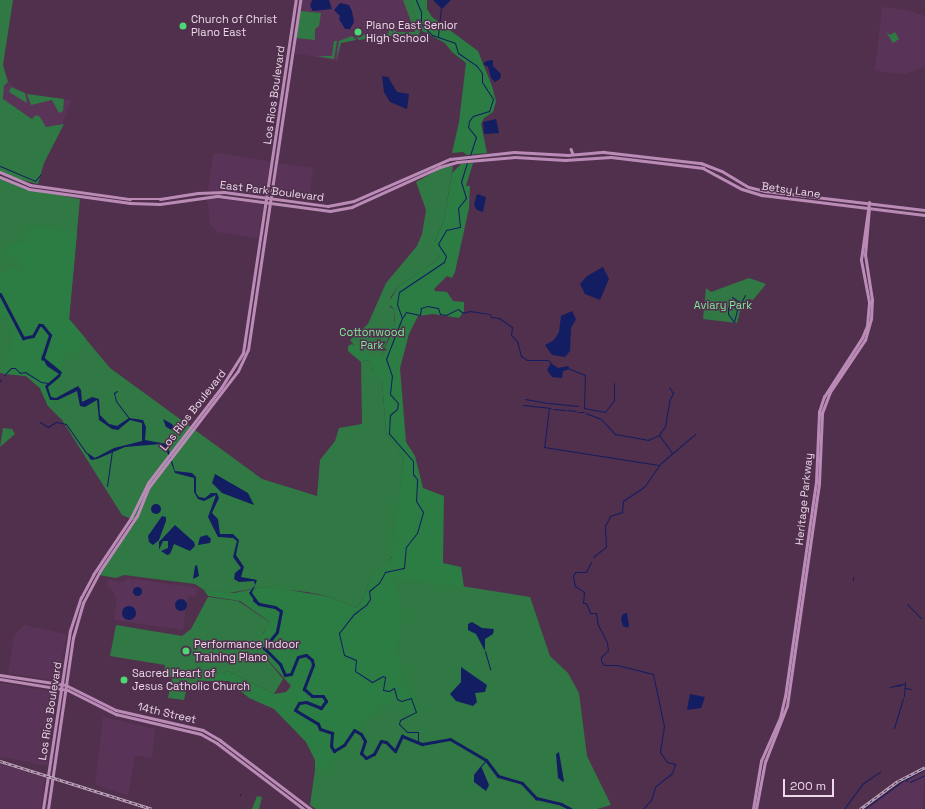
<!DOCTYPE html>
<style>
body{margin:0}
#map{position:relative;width:925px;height:809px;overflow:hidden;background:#50304d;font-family:"Space Grotesk",sans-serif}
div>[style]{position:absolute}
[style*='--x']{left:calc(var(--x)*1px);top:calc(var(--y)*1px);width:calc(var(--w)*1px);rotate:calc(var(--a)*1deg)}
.built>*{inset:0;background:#5a3458}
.green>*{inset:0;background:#307944}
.forest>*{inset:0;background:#2b7d43}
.water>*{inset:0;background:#131d62}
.round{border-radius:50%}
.stream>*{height:1px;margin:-0.5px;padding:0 0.5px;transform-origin:0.5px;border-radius:0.5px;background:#131d62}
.river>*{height:3px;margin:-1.5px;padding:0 1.5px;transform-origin:1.5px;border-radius:1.5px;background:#131d62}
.secondary>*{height:2.5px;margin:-1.25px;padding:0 1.25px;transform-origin:1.25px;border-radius:1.25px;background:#ba8bb6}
.rail>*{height:2.5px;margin-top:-1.25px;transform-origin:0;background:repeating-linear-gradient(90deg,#50304d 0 3px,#c2abc0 0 6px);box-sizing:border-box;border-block:1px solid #c2abc0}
.dots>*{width:11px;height:11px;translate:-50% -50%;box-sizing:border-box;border:2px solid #50304d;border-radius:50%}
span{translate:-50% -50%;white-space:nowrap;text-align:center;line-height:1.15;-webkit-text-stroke:3px #50304d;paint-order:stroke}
.poi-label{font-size:11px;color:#ecd8ea}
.left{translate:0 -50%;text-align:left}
.street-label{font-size:11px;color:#ecd8ea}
.park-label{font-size:11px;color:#7fe997}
.scale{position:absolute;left:783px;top:779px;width:51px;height:18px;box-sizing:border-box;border:2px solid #ecd8ea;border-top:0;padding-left:5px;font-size:12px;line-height:14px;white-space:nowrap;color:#ecd8ea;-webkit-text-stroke:3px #50304d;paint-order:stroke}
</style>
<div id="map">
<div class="built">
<i style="clip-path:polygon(302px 0,410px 0,420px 30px,419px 35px,404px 34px,341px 42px,338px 61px,294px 53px)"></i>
<i style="clip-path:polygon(882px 7px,907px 10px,925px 16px,925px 67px,904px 74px,875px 71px)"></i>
<i style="clip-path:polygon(8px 82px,24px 94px,71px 100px,59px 134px,4px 101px,3px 89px)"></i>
<i style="clip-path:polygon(215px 153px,270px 161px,265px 195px,208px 190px,213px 155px)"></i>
<i style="clip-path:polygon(279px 163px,313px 168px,309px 201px,274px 196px)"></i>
<i style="clip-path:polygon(207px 198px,263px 204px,258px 238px,217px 232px,210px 224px)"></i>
<i style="clip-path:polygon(127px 578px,197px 588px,196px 597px,189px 596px,187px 600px,183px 630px,114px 620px,117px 600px,112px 589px,107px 588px,108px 580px,123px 582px)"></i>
<i style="clip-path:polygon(24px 625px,67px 634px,58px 681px,8px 673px,14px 636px)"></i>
<i style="clip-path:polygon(0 683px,54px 692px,55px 711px,47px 766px,0 756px)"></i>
<i style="clip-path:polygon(103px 717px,155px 729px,152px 758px,135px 755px,128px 795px,95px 785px)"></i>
<i style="clip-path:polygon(0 764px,45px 777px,41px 809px,0 809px)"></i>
<i style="clip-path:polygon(925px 772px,923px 809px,867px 809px,903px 783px)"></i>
</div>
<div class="green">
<i style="clip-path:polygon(0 0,13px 0,3px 65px,8px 82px,4px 86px,3px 99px,32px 119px,36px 115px,40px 117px,46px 127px,64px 124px,44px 163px,38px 184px,17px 179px,0 171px)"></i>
<i style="clip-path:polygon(403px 0,410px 0,420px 30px,419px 35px,404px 34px,359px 40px,354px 36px,360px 34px,377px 37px,383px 33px,388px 35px,389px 29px,393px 32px,393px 29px,397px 32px,415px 32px)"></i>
<i style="clip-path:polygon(300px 11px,321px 13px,319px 26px,315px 29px,315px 40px,296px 38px)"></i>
<i style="clip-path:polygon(886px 32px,890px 35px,895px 32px,899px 39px,893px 43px)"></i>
<i style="clip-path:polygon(352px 36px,356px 40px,341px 43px,336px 60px,339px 41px)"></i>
<i style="clip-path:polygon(334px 41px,337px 41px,334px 59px,317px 56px,332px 56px)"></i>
<i style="clip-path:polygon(11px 87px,25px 93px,27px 103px,9px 92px)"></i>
<i style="clip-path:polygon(27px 94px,64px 99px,63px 111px,59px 113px,52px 100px,31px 105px)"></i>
<i style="clip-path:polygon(453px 166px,444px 221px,435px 241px,440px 254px,439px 259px,399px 286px,390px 298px,390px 307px,395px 310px,394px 325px,381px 356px,373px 356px,357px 349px,350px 340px,368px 324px,386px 283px,417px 246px,422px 234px,426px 210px,416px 182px,441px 168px)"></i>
<i style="clip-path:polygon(0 179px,25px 189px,80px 199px,69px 319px,110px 368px,262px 479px,317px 496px,320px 460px,335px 441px,339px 428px,362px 424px,361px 362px,370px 360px,373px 365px,372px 370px,382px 379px,386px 433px,404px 458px,394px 553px,382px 571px,368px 585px,363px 599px,356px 608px,330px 597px,307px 592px,263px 587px,229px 593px,204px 590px,195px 584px,124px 575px,116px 578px,99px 575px,136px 521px,122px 515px,62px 420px,48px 406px,40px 388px,26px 376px,0 373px)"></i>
<i style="clip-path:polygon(749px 278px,766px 284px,753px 300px,749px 299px,741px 307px,737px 323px,703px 319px,706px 288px,711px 292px)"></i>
<i style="clip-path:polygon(3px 428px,12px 429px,15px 434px,0 447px)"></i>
<i style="clip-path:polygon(391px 575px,530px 597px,550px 656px,568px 673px,579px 693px,587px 756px,611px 805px,597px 809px,316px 809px,310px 805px,315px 770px,394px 664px)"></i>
<i style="clip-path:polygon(208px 597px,238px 601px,271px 623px,263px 633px,264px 656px,283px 679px,274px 694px,228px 671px,202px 681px,199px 686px,188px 683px,184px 700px,168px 698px,172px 678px,164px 674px,165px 665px,110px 656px,116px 625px,182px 636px,191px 629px)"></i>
<i style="clip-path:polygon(257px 796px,262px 797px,259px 809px,252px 809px)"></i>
</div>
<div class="forest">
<i style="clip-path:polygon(410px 0,427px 0,427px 9px,432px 17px,478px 51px,492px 86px,496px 101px,493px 112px,484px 118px,481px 124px,487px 153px,467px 155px,463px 152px,452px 153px,459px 122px,466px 63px,452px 52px,445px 43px,420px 30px)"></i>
<i style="clip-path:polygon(473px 163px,466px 186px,470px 186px,469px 208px,455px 272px,452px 278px,447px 276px,434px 289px,435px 291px,447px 292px,453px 301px,464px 302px,464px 311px,459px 318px,433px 314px,418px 316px,409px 334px,400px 368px,406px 442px,415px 456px,423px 488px,444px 496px,443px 563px,461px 567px,464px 587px,395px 579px,401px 612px,397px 653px,404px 680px,416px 701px,418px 713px,415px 717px,411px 715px,400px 703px,392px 700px,366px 720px,326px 770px,315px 770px,315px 760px,306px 742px,274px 709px,249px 698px,229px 681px,202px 681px,228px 671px,274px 694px,286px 692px,291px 686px,256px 646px,270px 622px,240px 601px,208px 596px,204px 590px,234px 593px,263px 587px,278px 588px,330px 597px,356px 608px,363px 599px,368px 585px,392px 557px,404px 458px,386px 433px,382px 379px,374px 375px,370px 360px,361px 362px,348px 351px,348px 346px,352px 344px,373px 356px,381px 356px,391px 335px,395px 320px,395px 310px,388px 303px,399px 286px,439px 259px,440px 254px,433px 246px,444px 221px,452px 173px,461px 164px)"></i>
<i style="clip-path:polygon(30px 226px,77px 232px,69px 319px,86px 339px,82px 349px,67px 353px,63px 357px,62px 379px,50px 387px,60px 397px,48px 406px,40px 388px,26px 376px,3px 374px,9px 360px,12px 342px,10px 322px,5px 317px,0 318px,0 275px,11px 268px,20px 270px,20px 261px,4px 251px,5px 248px,26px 240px,26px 233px)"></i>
</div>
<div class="water">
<i style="clip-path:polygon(312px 0,329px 0,332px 9px,313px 11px,310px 6px)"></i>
<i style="clip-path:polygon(433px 0,451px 0,442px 9px)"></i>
<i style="clip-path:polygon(340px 3px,349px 5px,352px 11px,354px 22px,350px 29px,345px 29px,339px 19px,340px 16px,334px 10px)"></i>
<i style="clip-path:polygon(493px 60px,493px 66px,501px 74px,500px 79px,495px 82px,491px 78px,488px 67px,483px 64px,486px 61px)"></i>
<i style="clip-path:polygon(382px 76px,388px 77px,397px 92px,409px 94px,407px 109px,390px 102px,384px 92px)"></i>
<i style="clip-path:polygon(496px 119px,499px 133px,484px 134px,483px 122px)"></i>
<i style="clip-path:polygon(477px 194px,486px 197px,483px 212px,477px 210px,474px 205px)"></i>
<i style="clip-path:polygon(603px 267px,609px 279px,600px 300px,585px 294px,580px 284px,587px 276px)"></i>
<i style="clip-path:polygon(572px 311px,576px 319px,571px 328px,570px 351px,565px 357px,552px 355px,545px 345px,554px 340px,559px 332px,561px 316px)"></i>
<i style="clip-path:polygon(41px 355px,62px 372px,60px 377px,48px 387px,51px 397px,56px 398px,78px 386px,81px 390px,82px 402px,92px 397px,99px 399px,100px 415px,109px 424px,117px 426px,129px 418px,143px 420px,146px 427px,145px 440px,167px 444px,175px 471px,192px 473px,196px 477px,196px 493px,199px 497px,205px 498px,211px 493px,217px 493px,219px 498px,212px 513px,218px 519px,220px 534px,233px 534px,239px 540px,236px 555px,244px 567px,241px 577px,257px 580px,252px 593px,258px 601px,256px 603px,249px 593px,255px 585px,254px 581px,239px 582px,234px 579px,235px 573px,241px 568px,233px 557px,237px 541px,233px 538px,218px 537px,208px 517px,216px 495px,204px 501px,198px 499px,194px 492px,194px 478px,175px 473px,166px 449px,161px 444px,125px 447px,97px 459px,91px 460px,86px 452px,95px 458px,114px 448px,142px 441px,142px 423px,130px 420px,118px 430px,112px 429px,99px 420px,97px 400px,85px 407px,80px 406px,77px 391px,58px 400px,50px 400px,45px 386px,59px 374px,47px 366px)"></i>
<i style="clip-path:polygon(551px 363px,558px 368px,568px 366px,570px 369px,563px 371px,562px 378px,552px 377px,547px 370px)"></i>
<i style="clip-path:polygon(163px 419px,172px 424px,176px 432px,166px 427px)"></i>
<i style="clip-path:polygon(215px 474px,248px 493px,254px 505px,222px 493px,212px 483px)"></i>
<i class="round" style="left:151px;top:504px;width:10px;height:10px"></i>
<i style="clip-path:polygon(162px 516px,166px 517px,166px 521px,159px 540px,153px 545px,149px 542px,148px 536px)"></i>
<i style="clip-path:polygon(175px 525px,194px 542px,195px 546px,190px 551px,174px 544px,170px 554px,167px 555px,161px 551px,168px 548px,168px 541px,163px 541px,159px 550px,159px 542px)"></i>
<i style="clip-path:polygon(207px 535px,211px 539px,210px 543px,198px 545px,200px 537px)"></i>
<i style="clip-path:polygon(197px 565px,199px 576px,193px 579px,195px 566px)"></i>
<i class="round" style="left:132.5px;top:586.5px;width:9px;height:9px"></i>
<i class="round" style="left:175px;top:599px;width:12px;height:12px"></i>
<i class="round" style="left:122px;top:606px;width:14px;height:14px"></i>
<i style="clip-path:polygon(627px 613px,629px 626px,627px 628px,623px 626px,621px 619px,623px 614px)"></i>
<i style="clip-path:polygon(472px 622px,482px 628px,494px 629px,493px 634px,485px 639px,485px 651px,476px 634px,468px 630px,468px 624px)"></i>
<i style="clip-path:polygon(461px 667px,487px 685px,485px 692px,475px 693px,477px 702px,473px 706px,456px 701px,450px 694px,461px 682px)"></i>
<i style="clip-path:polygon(690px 694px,705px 697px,701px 708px,687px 710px)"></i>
<i style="clip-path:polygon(559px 752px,564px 781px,563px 782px,558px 778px,556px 754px)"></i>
<i style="clip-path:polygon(481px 766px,489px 785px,486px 791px,474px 782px,474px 775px)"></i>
</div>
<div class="stream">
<i style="--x:416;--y:0;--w:13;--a:67"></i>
<i style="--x:421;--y:12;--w:12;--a:90"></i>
<i style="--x:421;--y:24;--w:16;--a:45"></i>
<i style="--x:432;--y:35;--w:24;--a:19"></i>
<i style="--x:455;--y:43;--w:10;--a:73"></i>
<i style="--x:458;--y:53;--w:22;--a:34"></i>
<i style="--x:476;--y:65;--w:10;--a:53"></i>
<i style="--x:482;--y:73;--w:9;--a:90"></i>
<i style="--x:482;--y:82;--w:20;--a:57"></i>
<i style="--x:493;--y:99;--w:13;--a:108"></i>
<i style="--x:489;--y:111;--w:17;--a:163"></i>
<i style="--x:473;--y:116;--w:6;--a:129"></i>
<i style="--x:469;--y:121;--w:6;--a:99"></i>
<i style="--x:468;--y:127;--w:13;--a:51"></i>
<i style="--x:476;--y:137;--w:20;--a:108"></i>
<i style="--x:438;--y:36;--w:28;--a:-84"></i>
<i style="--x:0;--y:166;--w:38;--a:23"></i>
<i style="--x:35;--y:181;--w:8;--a:-50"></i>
<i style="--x:732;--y:297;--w:11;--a:34"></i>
<i style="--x:730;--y:303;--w:10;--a:45"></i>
<i style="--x:728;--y:307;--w:7;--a:90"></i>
<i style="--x:728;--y:314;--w:10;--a:53"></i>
<i style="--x:403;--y:317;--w:6;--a:-59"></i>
<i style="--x:406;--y:312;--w:14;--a:12"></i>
<i style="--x:420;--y:315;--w:7;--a:-82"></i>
<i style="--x:421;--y:308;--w:6;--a:-18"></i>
<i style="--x:427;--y:306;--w:11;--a:10"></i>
<i style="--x:438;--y:308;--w:6;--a:72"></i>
<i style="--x:440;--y:314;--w:6;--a:9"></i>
<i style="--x:446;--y:315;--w:13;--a:-27"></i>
<i style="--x:458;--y:309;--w:6;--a:39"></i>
<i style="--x:463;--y:313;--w:7;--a:-16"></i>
<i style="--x:470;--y:311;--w:20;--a:9"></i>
<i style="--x:490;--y:314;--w:3;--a:72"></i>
<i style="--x:491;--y:317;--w:8;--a:7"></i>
<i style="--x:499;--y:318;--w:16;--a:35"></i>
<i style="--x:512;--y:327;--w:8;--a:97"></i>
<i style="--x:511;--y:335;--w:8;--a:45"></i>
<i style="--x:517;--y:341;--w:16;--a:75"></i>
<i style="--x:521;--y:356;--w:7;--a:34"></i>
<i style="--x:527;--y:360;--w:21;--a:0"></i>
<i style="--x:548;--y:360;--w:4;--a:45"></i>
<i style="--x:734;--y:322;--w:12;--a:-76"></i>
<i style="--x:737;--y:310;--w:17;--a:-62"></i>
<i style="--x:570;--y:369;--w:16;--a:22"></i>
<i style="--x:585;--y:375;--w:33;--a:92"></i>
<i style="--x:584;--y:408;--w:21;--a:11"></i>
<i style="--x:605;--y:412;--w:15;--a:-53"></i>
<i style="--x:614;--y:400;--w:17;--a:-90"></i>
<i style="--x:4;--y:375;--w:10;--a:-45"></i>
<i style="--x:11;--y:368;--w:4;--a:0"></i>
<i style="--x:15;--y:368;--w:7;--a:45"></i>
<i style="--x:20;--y:373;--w:5;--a:-11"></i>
<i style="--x:25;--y:372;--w:19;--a:32"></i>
<i style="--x:41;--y:382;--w:7;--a:8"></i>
<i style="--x:0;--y:381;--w:2;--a:-63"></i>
<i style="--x:117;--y:391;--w:4;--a:146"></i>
<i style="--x:114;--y:393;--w:8;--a:76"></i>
<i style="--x:116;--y:401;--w:21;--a:53"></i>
<i style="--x:525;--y:399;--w:23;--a:10"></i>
<i style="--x:549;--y:403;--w:29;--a:6"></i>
<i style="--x:523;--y:405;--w:28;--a:6"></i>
<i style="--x:549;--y:408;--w:39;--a:97"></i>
<i style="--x:544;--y:447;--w:116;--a:8.9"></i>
<i style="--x:553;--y:409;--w:12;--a:5"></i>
<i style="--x:567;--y:410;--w:9;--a:6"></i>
<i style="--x:578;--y:412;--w:6;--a:0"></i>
<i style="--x:586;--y:413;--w:16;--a:22"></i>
<i style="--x:601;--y:419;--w:21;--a:47"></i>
<i style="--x:615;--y:434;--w:34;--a:10"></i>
<i style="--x:648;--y:440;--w:12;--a:-24"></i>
<i style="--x:659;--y:435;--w:11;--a:-56"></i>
<i style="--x:665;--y:426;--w:27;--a:-80"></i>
<i style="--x:670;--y:399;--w:7;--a:-63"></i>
<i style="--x:673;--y:393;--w:7;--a:-124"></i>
<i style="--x:40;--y:422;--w:9;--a:32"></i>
<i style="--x:48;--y:427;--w:9;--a:-32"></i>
<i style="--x:56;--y:422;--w:10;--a:11"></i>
<i style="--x:66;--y:424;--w:35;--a:55"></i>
<i style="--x:659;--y:435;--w:22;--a:54"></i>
<i style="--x:107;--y:486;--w:36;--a:-82"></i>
<i style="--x:593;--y:557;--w:16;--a:-38"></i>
<i style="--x:606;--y:547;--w:21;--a:-93"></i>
<i style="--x:605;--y:526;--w:11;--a:-63"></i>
<i style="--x:610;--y:516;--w:13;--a:-18"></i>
<i style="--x:622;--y:512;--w:11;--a:-85"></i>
<i style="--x:623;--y:501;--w:25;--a:-34"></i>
<i style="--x:644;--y:487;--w:29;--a:-55"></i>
<i style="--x:661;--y:463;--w:45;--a:-40.5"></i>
<i style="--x:591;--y:562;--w:11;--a:117"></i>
<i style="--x:586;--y:572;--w:11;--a:180"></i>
<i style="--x:575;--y:572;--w:4;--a:117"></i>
<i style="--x:573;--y:576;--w:10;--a:79"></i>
<i style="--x:575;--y:586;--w:11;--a:34"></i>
<i style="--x:584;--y:592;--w:11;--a:95"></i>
<i style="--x:583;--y:603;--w:3;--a:0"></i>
<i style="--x:586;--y:603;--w:11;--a:68"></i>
<i style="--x:590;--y:613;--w:6;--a:0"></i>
<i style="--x:596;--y:613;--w:12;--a:81"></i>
<i style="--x:598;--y:625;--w:20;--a:63"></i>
<i style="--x:607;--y:643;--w:7;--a:82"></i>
<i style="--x:608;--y:650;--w:10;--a:135"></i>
<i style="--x:601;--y:657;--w:4;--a:90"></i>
<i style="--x:601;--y:661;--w:5;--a:53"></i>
<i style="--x:604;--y:665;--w:13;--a:0"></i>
<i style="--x:617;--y:665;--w:37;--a:14"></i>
<i style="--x:653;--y:674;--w:53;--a:78.1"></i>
<i style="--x:664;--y:726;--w:26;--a:99"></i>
<i style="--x:660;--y:752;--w:12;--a:55"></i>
<i style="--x:667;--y:762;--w:8;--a:14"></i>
<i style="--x:675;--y:764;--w:9;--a:108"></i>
<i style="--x:672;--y:773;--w:22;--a:141"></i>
<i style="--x:655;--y:787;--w:14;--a:107"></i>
<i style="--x:651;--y:800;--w:12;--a:132"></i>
<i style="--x:853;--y:577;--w:3;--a:90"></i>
<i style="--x:907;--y:604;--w:20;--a:45"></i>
<i style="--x:485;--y:651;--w:19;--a:74"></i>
<i style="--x:897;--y:686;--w:7;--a:-16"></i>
<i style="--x:890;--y:687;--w:11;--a:-15"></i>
<i style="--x:905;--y:688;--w:6;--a:9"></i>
<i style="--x:904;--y:696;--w:14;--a:-86"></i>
<i style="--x:894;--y:728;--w:31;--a:-73"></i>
<i style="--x:418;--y:742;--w:10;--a:-90"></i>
<i style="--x:418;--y:732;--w:11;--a:180"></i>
<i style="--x:407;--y:732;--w:11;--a:-135"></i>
<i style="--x:399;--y:724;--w:4;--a:-76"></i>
<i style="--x:400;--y:720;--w:18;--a:-27"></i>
<i style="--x:416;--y:712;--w:15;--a:-110"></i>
<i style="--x:411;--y:698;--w:10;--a:163"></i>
<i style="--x:401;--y:701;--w:4;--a:-153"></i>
<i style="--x:397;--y:699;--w:11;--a:-105"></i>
<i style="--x:394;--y:688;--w:6;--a:149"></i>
<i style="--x:389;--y:691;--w:6;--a:-171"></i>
<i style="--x:383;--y:690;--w:13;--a:-81"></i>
<i style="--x:385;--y:677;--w:2;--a:-153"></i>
<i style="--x:383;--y:676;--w:13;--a:151"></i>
<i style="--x:372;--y:682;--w:20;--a:-147"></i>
<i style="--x:355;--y:671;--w:11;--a:-85"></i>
<i style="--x:356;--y:660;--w:13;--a:-157"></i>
<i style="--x:344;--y:655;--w:23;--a:-103"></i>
<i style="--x:339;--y:633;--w:24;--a:-52"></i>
<i style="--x:354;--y:614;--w:15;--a:-37"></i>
<i style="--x:366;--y:605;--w:7;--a:-56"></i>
<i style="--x:370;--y:599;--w:8;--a:-97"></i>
<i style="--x:369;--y:591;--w:13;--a:-39"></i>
<i style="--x:379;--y:583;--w:13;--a:-61"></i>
<i style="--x:385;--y:572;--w:19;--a:-12"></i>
<i style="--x:404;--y:568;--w:21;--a:-85"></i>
<i style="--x:406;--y:547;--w:18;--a:-52"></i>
<i style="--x:417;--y:533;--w:22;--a:-74"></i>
<i style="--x:423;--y:512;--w:13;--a:-122"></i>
<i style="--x:416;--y:501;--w:22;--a:-87"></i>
<i style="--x:417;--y:479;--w:6;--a:-129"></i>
<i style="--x:413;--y:474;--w:13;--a:-90"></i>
<i style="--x:413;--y:461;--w:37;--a:-131"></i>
<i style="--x:389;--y:433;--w:18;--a:-87"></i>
<i style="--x:390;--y:415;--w:9;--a:-41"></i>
<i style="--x:397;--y:409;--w:6;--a:-81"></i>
<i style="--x:398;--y:403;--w:12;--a:-132"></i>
<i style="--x:390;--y:394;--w:18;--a:-84"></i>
<i style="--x:392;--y:376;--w:18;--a:-109"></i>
<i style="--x:386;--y:359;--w:44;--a:-68.7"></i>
<i style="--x:402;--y:318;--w:15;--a:-110"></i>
<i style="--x:397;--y:304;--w:12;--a:-81"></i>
<i style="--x:399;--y:292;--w:54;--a:-33.7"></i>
<i style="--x:444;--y:262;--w:6;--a:-72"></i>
<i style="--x:446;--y:256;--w:14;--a:-124"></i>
<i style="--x:438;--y:244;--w:16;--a:-60"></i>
<i style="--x:446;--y:230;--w:14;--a:-12"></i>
<i style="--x:460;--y:227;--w:19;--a:-96"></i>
<i style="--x:458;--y:208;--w:13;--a:-51"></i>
<i style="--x:466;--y:198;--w:17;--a:-107"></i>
<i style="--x:461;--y:182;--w:24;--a:-73"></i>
<i style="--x:481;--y:766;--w:8;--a:-50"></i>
<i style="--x:906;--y:779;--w:21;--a:-28"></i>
<i style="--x:910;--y:782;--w:17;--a:-25"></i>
<i style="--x:240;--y:795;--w:1;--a:-90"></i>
<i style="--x:844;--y:809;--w:31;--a:-54"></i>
<i style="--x:862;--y:784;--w:22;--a:-34"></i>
<i style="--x:864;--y:809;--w:51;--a:-36.2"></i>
<i style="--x:905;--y:779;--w:3;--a:45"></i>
</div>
<div class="river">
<i style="--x:0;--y:294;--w:50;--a:62.4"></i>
<i style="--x:23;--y:338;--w:10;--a:-11"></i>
<i style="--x:33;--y:336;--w:13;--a:-61"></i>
<i style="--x:39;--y:325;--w:3;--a:0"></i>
<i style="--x:42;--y:325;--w:13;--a:51"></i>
<i style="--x:50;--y:335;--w:25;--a:108"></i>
<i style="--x:254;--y:600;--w:6;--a:39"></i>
<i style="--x:259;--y:604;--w:16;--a:11"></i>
<i style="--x:275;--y:607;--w:7;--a:34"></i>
<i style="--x:281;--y:611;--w:21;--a:101"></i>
<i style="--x:277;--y:632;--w:21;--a:129"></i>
<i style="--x:264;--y:648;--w:23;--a:45"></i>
<i style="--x:280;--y:664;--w:12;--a:66"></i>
<i style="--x:285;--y:675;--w:6;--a:-9"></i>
<i style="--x:291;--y:674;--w:18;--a:-68"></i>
<i style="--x:298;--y:657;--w:8;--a:-14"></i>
<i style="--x:306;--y:655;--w:8;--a:40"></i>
<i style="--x:312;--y:660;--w:5;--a:79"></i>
<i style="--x:313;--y:665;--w:26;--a:111"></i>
<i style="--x:304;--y:689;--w:11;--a:41"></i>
<i style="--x:312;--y:696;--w:11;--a:0"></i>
<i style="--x:323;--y:696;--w:6;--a:59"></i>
<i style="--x:326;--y:701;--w:9;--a:126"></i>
<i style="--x:321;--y:708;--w:16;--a:-158"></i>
<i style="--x:306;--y:702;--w:7;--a:172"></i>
<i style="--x:299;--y:703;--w:8;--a:120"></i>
<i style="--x:295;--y:710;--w:27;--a:31"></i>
<i style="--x:318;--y:724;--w:5;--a:68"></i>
<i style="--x:320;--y:729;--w:13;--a:18"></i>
<i style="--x:332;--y:733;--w:13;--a:94"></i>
<i style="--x:331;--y:746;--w:6;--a:59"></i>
<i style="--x:334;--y:751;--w:12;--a:-31"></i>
<i style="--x:344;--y:745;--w:18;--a:-56"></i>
<i style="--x:354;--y:730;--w:8;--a:30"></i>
<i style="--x:361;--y:734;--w:8;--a:60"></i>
<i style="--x:365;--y:741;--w:13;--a:108"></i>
<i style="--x:361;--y:753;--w:7;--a:45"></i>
<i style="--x:366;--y:758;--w:9;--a:-27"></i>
<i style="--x:374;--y:754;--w:15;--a:-62"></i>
<i style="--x:381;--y:741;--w:5;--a:11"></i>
<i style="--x:386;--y:742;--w:13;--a:45"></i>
<i style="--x:395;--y:751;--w:17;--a:-65"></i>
<i style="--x:402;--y:736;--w:22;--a:22"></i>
<i style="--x:422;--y:744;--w:28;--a:-10"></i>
<i style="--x:450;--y:739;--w:42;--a:30.3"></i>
<i style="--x:486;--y:760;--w:20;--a:53"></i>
<i style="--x:498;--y:776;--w:25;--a:16"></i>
<i style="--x:522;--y:783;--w:21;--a:47"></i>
<i style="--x:536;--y:798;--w:26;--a:13"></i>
<i style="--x:561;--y:804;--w:11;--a:27"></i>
</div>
<div class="secondary">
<i style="--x:571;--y:149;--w:5;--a:68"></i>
<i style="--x:0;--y:172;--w:33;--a:23"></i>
<i style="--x:30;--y:185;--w:101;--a:8"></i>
<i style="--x:130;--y:199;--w:30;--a:0"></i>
<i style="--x:160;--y:199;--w:38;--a:-9"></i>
<i style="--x:198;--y:193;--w:26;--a:-2"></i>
<i style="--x:224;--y:192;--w:105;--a:7.7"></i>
<i style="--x:328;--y:206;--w:26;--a:-11"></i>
<i style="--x:354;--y:201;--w:105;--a:-23.6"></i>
<i style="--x:450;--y:159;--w:64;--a:-6.2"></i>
<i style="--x:514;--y:152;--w:54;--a:3.2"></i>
<i style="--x:568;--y:155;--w:36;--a:-5"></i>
<i style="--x:604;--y:152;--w:98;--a:6.5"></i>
<i style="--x:701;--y:163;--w:22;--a:21"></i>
<i style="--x:722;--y:171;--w:31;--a:31"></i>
<i style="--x:749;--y:187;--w:16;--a:14"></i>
<i style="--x:765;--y:191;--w:161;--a:6.8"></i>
<i style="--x:0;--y:177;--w:31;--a:22"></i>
<i style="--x:29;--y:189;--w:102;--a:7.9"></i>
<i style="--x:130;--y:203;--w:30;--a:2"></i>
<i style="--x:160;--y:204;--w:59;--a:-7.9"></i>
<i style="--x:218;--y:196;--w:113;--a:7.6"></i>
<i style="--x:330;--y:211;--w:22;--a:-10"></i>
<i style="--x:352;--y:207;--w:97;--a:-24.4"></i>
<i style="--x:440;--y:167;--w:18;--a:-16"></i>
<i style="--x:457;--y:162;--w:58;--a:-4.9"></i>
<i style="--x:515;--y:157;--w:50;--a:3.4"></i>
<i style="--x:565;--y:160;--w:46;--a:-3.7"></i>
<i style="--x:611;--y:157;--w:93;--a:6.8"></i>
<i style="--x:703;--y:168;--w:44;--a:28.3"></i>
<i style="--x:742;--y:189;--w:21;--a:17"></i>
<i style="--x:762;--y:195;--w:164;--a:7"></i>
<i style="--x:0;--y:675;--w:67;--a:8.6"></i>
<i style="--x:66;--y:685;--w:56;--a:26.6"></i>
<i style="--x:116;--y:710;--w:89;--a:12.9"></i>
<i style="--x:203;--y:730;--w:20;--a:30"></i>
<i style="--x:220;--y:740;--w:114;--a:37.2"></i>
<i style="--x:0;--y:679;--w:69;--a:9.2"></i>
<i style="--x:68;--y:690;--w:54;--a:26.6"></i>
<i style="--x:116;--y:714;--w:87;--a:13.2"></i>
<i style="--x:201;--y:734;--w:18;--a:29"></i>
<i style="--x:217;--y:743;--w:109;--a:37.2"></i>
<i style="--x:43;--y:809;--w:180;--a:-81.4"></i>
<i style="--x:70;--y:631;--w:35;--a:-72"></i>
<i style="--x:81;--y:598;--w:26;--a:-62"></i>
<i style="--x:93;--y:575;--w:69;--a:-56.3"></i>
<i style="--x:131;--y:518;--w:39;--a:-64"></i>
<i style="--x:148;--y:483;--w:120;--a:-52.5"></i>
<i style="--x:221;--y:388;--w:41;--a:-57.8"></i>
<i style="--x:243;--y:353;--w:357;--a:-81.5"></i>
<i style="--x:48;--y:809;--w:173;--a:-81.7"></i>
<i style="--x:73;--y:638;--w:36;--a:-74"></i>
<i style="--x:83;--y:603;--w:36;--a:-62"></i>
<i style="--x:100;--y:571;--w:66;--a:-56.1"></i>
<i style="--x:137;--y:516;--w:31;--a:-68"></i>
<i style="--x:149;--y:487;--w:146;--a:-52.5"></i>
<i style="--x:238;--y:371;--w:23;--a:-65"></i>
<i style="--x:248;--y:350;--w:354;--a:-81.5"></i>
<i style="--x:753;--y:809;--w:49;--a:-80.5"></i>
<i style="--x:761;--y:761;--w:47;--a:-66.2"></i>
<i style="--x:780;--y:718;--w:22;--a:-77"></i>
<i style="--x:785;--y:697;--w:217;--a:-81.8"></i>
<i style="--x:816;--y:482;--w:70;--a:-87.5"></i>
<i style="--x:819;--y:412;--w:16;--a:-72"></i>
<i style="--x:824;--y:397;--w:70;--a:-57.2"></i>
<i style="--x:862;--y:338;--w:13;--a:-67"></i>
<i style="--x:867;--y:326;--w:24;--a:-85"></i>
<i style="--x:869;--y:302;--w:43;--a:-100.8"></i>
<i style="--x:861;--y:260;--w:58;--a:-82"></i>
<i style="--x:756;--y:809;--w:48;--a:-79.2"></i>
<i style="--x:765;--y:762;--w:60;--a:-68.6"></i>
<i style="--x:787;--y:706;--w:225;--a:-81.8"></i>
<i style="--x:819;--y:483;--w:70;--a:-87.5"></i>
<i style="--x:822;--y:413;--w:22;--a:-69"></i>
<i style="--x:830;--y:392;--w:63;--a:-56.1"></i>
<i style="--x:865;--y:340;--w:22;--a:-74"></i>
<i style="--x:871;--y:319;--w:19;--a:-87"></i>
<i style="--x:872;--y:300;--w:46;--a:-98.8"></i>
<i style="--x:865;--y:255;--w:47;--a:-85.1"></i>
</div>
<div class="rail">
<i style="--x:0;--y:761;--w:159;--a:17.5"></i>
<i style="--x:860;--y:809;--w:47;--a:-36.4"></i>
<i style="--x:898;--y:781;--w:30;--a:-27"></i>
</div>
<div class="dots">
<i style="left:183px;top:26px;background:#4ed675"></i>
<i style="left:358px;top:32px;background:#4ed675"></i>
<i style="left:186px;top:651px;background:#4ed675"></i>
<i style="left:124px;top:680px;background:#4ed675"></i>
</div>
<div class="poi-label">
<span class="left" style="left:191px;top:26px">Church of Christ<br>Plano East</span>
<span class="left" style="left:366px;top:32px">Plano East Senior<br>High School</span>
<span class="left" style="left:194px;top:651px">Performance Indoor<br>Training Plano</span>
<span class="left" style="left:132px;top:680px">Sacred Heart of<br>Jesus Catholic Church</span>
</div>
<div class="street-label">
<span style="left:274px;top:95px;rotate:-82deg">Los Rios Boulevard</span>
<span style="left:791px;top:190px;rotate:8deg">Betsy Lane</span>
<span style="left:272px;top:191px;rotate:7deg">East Park Boulevard</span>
<span style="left:193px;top:410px;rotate:-52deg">Los Rios Boulevard</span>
<span style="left:804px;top:499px;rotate:-84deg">Heritage Parkway</span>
<span style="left:50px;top:711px;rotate:-81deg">Los Rios Boulevard</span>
<span style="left:167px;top:713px;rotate:13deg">14th Street</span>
</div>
<div class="park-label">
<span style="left:723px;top:305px">Aviary Park</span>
<span style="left:372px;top:339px">Cottonwood<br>Park</span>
</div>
<div class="scale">200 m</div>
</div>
